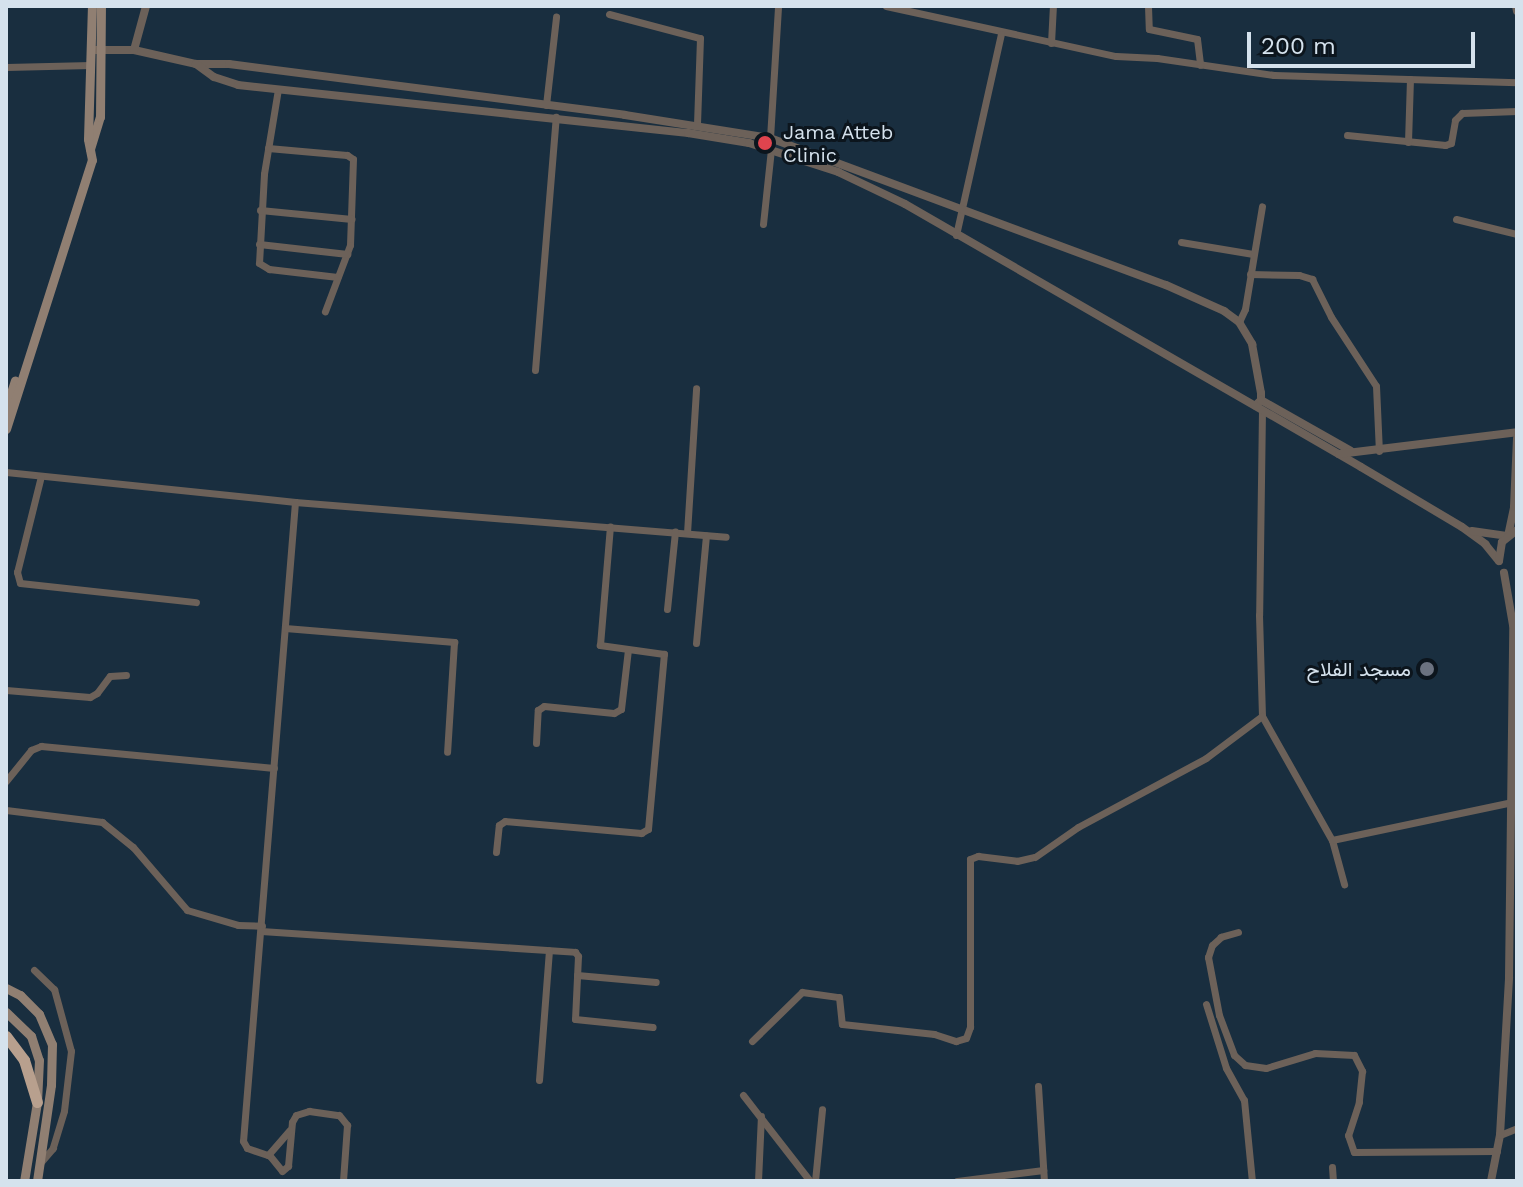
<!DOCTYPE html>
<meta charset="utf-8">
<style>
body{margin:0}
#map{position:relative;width:1523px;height:1187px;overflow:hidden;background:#192e3f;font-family:"Work Sans",Vazirmatn,sans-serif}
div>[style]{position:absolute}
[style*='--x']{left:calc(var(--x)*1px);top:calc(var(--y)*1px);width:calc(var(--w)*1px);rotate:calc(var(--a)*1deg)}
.minor>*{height:7px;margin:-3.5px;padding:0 3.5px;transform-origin:3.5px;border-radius:3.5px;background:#6c6159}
.tertiary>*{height:8px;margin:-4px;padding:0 4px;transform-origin:4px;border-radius:4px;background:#6c6159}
.secondary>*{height:9px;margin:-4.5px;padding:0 4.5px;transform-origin:4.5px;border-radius:4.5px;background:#907f72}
.trunk>*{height:11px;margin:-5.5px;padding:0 5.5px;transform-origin:5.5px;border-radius:5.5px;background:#b8a08e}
.dots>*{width:22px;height:22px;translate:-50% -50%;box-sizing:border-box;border:4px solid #0c151d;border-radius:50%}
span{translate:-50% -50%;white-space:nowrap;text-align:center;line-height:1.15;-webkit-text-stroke:6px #0c151d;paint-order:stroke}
.poi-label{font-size:20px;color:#d5e2ed}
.left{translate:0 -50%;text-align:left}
.right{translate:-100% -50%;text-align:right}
.frame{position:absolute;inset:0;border:8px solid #d5e2ed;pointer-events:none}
.scale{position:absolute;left:1247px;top:32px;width:228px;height:36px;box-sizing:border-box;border:4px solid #d5e2ed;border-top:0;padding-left:10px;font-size:24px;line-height:28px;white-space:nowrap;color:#d5e2ed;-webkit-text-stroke:6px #0c151d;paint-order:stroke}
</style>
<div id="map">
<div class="minor">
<i style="--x:886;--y:6;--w:235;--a:12.3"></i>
<i style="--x:1116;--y:56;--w:41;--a:2.8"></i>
<i style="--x:1157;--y:58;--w:118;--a:8.3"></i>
<i style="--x:1274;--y:75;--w:243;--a:1.7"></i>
<i style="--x:1148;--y:6;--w:23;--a:88"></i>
<i style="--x:1149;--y:29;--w:49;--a:11.8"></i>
<i style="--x:1197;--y:39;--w:26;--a:83"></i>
<i style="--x:609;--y:14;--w:94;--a:14.8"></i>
<i style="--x:700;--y:38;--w:86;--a:92"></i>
<i style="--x:1051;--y:43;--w:37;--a:-87"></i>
<i style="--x:6;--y:67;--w:85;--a:-1.3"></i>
<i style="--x:278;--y:89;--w:86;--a:99.4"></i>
<i style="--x:264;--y:174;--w:89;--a:93.2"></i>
<i style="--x:259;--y:263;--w:12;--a:31"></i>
<i style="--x:269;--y:269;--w:69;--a:6.6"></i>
<i style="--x:546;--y:105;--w:89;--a:-83.5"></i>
<i style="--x:1347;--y:135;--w:99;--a:5.8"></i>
<i style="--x:1445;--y:145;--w:6;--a:-18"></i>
<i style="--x:1451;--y:143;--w:23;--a:-80"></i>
<i style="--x:1455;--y:120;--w:10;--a:-45"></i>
<i style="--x:1462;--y:113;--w:55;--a:-2.1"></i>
<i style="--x:770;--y:138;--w:132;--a:-86.5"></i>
<i style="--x:1408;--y:142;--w:63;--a:-88.2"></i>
<i style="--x:268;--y:148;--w:79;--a:5.1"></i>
<i style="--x:347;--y:155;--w:7;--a:34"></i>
<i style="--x:353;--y:159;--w:86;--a:92"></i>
<i style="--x:350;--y:245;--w:71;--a:110.7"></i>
<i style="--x:260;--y:210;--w:92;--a:5.6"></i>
<i style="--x:1456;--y:219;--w:63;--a:13.8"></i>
<i style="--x:763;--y:224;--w:75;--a:-83.9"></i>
<i style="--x:956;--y:235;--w:206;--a:-77.4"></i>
<i style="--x:1181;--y:242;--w:73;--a:9.5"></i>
<i style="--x:259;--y:244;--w:89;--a:6.5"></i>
<i style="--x:1250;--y:274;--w:49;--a:1.2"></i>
<i style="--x:1299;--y:275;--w:14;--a:17"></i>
<i style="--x:1312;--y:279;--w:42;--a:63.4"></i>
<i style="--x:1331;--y:317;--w:82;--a:56.9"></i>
<i style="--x:1376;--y:386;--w:65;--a:87.4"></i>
<i style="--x:1239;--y:322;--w:14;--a:-65"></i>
<i style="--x:1245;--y:309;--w:104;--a:-80.6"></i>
<i style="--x:535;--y:370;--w:254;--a:-85.3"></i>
<i style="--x:1262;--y:410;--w:205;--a:90.8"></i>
<i style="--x:1259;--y:615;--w:101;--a:88.3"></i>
<i style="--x:1262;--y:716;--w:142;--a:60.6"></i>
<i style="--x:1332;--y:840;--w:46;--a:74.7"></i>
<i style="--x:6;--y:472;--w:291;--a:5.9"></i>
<i style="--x:295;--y:502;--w:432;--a:4.6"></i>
<i style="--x:41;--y:476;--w:99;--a:104"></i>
<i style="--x:17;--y:572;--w:11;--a:75"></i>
<i style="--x:20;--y:583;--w:177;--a:6.2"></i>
<i style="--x:295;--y:502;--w:641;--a:94.65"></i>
<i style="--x:243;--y:1141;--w:8;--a:60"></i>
<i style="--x:247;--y:1148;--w:24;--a:19"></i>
<i style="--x:270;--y:1156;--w:19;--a:51"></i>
<i style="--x:282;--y:1171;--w:8;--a:-40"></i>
<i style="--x:288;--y:1166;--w:44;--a:-84.8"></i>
<i style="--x:292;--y:1122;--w:8;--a:-60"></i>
<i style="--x:296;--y:1115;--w:14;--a:-17"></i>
<i style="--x:309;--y:1111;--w:30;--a:8"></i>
<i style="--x:339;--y:1115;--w:13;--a:51"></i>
<i style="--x:347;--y:1125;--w:56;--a:94.1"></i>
<i style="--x:687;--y:533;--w:145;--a:-86.4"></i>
<i style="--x:667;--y:609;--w:78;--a:-84.1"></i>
<i style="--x:285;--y:628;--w:170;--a:4.7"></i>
<i style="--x:454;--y:642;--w:110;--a:93.6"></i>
<i style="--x:696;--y:643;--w:108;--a:-84.7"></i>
<i style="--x:6;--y:690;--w:84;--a:4.8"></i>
<i style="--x:90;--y:697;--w:8;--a:-30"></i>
<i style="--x:97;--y:693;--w:21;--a:-53"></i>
<i style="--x:110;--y:676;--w:16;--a:-4"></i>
<i style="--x:536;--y:743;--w:33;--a:-87"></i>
<i style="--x:538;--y:710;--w:7;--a:-34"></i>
<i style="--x:544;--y:706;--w:70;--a:5.7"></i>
<i style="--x:614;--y:713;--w:8;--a:-30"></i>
<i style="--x:621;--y:709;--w:60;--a:-83.3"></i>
<i style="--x:6;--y:781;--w:40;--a:-51"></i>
<i style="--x:31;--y:750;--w:11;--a:-22"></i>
<i style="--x:41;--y:746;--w:234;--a:5.4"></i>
<i style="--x:6;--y:810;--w:97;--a:7.1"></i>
<i style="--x:102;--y:822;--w:40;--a:39"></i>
<i style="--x:133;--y:847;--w:83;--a:49.4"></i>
<i style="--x:187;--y:910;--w:53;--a:16.4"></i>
<i style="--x:238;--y:925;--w:24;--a:2"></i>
<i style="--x:1332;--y:840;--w:189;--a:-11.9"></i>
<i style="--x:496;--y:852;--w:27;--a:-84"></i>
<i style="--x:499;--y:825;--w:7;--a:-34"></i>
<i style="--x:505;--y:821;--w:137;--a:5"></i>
<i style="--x:641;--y:833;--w:8;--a:-30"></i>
<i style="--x:648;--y:829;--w:176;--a:-84.8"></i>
<i style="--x:664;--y:654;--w:65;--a:-172"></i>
<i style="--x:600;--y:645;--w:119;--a:-85.2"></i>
<i style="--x:261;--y:931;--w:315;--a:3.8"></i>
<i style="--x:575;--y:952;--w:5;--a:53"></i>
<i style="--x:578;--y:956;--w:63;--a:92.7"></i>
<i style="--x:575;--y:1019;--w:78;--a:5.9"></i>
<i style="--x:1238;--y:932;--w:18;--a:164"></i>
<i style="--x:1221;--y:937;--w:12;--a:138"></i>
<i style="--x:1212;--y:945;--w:13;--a:108"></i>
<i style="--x:1208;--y:957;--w:59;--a:79.3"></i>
<i style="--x:1219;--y:1015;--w:43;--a:69.4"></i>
<i style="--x:1234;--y:1055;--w:15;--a:42"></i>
<i style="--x:1245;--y:1065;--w:21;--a:8"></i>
<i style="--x:1266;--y:1068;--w:51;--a:-17"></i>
<i style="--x:1315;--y:1053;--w:39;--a:3"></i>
<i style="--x:1354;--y:1055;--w:18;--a:63"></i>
<i style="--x:1362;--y:1071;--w:31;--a:96"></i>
<i style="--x:1359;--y:1102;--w:35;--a:108"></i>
<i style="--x:1348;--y:1135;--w:18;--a:71"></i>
<i style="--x:1354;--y:1152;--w:143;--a:-0.4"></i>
<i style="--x:34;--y:970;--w:28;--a:44"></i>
<i style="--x:54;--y:989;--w:64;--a:74.7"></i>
<i style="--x:71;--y:1051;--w:60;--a:96.7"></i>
<i style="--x:64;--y:1111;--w:39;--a:107"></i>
<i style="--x:53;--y:1148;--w:20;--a:131"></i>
<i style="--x:577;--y:975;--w:79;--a:5.1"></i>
<i style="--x:1206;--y:1004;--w:67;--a:72.6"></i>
<i style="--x:1226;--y:1068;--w:37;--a:61"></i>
<i style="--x:1244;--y:1100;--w:81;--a:84.4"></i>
<i style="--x:752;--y:1041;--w:70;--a:-44.4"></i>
<i style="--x:802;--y:992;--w:37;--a:8"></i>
<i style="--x:839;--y:997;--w:27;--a:84"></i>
<i style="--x:842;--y:1024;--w:93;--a:6.2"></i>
<i style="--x:934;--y:1034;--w:23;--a:18"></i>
<i style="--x:956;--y:1041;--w:10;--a:-17"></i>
<i style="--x:966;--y:1038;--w:12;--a:-70"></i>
<i style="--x:970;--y:1027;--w:168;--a:-90"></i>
<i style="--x:970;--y:859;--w:9;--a:-21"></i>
<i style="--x:978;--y:856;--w:39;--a:7"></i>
<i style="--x:1017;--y:861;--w:18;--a:-13"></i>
<i style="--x:1035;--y:857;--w:52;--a:-34.9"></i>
<i style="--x:1078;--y:827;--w:145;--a:-28.3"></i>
<i style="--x:1206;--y:758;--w:70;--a:-36.9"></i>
<i style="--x:539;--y:1080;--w:130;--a:-85.6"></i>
<i style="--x:1038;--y:1086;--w:95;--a:86.4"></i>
<i style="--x:743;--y:1095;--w:109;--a:52.1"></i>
<i style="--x:1500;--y:1135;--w:18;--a:-22"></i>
<i style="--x:268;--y:1155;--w:33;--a:-49"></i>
<i style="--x:1332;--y:1167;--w:14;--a:86"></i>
<i style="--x:758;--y:1181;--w:65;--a:-87.4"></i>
<i style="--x:815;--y:1181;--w:72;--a:-84.4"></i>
<i style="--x:957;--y:1181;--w:87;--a:-7.3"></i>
</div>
<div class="tertiary">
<i style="--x:1516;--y:6;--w:5;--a:79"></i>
<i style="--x:94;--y:50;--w:40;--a:0"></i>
<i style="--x:134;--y:50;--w:64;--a:12.7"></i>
<i style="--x:196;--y:64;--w:33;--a:0"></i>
<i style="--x:229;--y:64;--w:399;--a:7.3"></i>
<i style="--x:625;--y:115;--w:147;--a:9"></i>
<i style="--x:770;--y:138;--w:422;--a:20.4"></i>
<i style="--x:1166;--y:285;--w:64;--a:24.1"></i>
<i style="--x:1224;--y:311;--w:19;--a:36"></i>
<i style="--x:1239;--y:322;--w:26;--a:59"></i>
<i style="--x:1252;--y:344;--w:50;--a:79.6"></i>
<i style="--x:1261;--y:393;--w:7;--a:90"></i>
<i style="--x:1261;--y:400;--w:8;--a:135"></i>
<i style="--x:134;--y:50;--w:46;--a:-74.7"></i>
<i style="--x:196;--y:64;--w:22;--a:36"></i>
<i style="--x:214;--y:77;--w:25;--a:18"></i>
<i style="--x:238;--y:85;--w:453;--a:6.1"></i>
<i style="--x:688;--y:133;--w:62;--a:9.3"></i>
<i style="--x:749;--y:143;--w:94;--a:18"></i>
<i style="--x:838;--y:172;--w:74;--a:25.5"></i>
<i style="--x:905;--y:204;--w:526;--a:29.97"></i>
<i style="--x:1361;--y:467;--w:117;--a:30.7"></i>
<i style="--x:1462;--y:527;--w:29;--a:36"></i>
<i style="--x:1485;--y:544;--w:22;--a:51"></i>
<i style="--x:1261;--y:400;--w:103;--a:29.5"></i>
<i style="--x:1339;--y:454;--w:179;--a:-7"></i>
<i style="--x:1472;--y:531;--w:35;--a:8"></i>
<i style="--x:1508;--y:536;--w:30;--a:-78"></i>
<i style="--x:1514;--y:507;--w:69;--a:-87.5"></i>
<i style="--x:1499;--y:561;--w:19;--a:-81"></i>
<i style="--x:1502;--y:542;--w:19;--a:-39"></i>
<i style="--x:1491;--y:1181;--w:47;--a:-78.9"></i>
<i style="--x:1500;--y:1135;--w:158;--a:-86.7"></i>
<i style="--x:1509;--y:977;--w:352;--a:-89.3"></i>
<i style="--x:1513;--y:625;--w:53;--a:-99.8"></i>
</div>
<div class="secondary">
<i style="--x:90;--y:149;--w:34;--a:-73"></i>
<i style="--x:100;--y:117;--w:111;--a:-89.5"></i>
<i style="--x:6;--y:408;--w:29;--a:-72"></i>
<i style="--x:6;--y:429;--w:282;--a:-72.3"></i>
<i style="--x:92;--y:160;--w:21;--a:-101"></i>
<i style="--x:88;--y:139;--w:133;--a:-88.3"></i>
<i style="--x:6;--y:988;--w:16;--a:27"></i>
<i style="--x:20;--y:995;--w:27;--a:45"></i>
<i style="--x:39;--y:1014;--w:33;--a:67"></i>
<i style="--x:52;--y:1044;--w:41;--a:91.4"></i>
<i style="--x:51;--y:1085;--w:97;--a:98.3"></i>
<i style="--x:6;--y:1012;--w:35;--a:44"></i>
<i style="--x:31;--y:1036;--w:25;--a:72"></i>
<i style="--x:39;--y:1060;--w:42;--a:92.7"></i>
<i style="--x:37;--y:1102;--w:80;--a:99.3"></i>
</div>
<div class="trunk">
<i style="--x:6;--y:1036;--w:30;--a:53"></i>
<i style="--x:24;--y:1060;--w:44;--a:72.8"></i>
</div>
<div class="dots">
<i style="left:765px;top:143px;background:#e0444e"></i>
<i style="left:1427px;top:669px;background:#6b7280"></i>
</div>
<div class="poi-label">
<span class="left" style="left:783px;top:144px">Jama Atteb<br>Clinic</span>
<span class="right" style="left:1411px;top:669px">مسجد الفلاح</span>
</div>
<div class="frame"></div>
<div class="scale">200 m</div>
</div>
